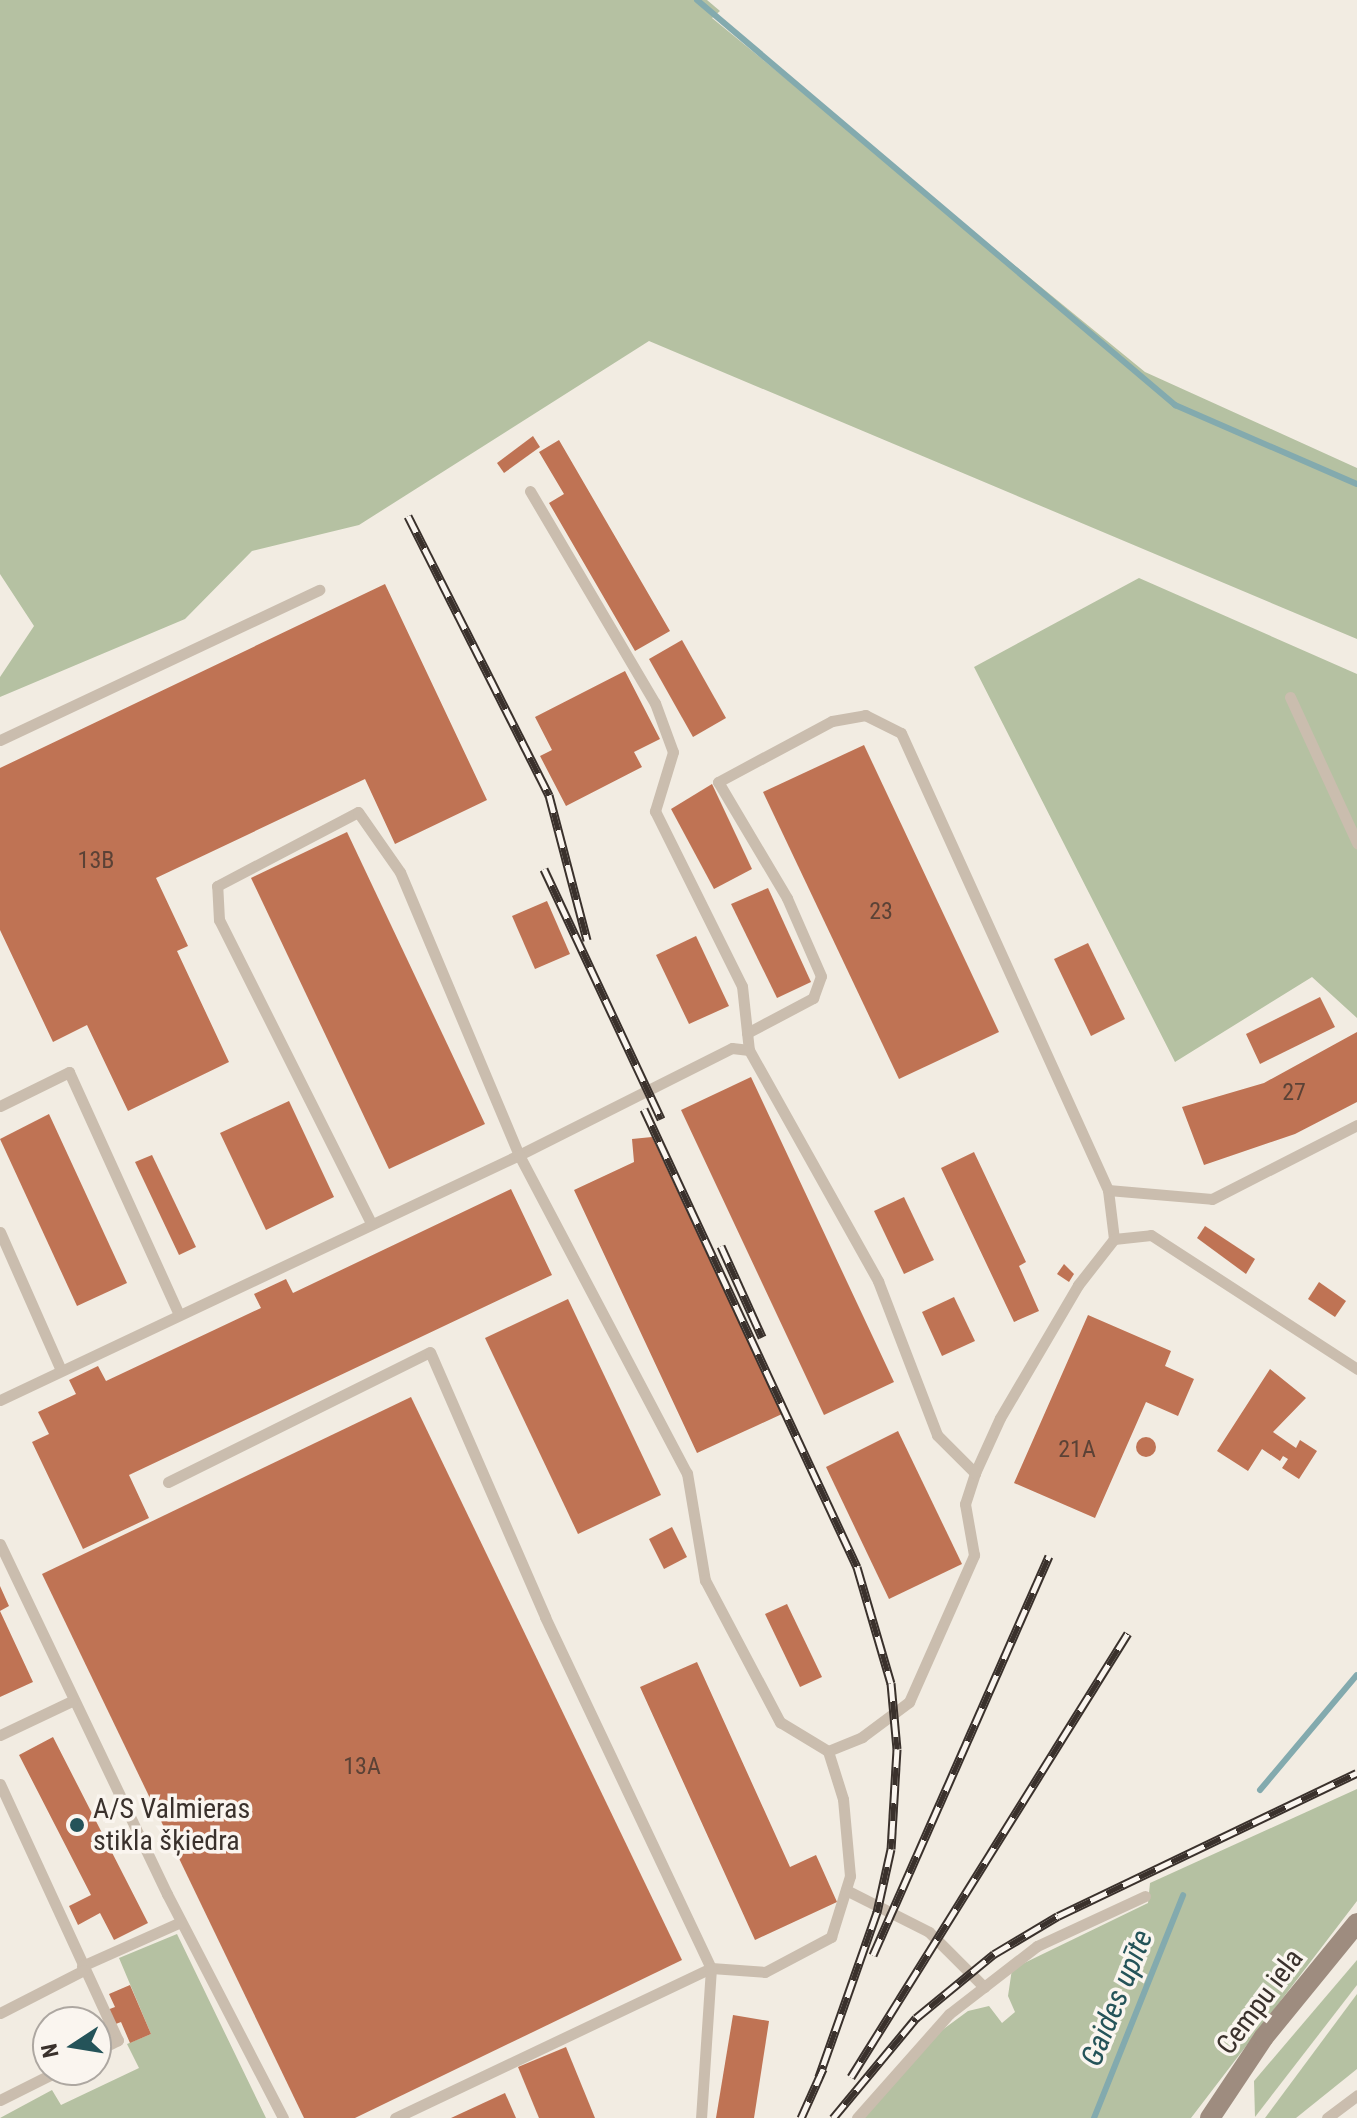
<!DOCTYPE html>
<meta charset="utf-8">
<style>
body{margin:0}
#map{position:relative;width:1357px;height:2118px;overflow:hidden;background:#f2ece2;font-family:"Roboto Condensed",sans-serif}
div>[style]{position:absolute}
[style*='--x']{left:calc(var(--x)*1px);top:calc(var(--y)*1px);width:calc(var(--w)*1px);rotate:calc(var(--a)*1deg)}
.green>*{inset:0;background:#b5c1a2}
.stream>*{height:6px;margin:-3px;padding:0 3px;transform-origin:3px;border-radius:3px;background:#83aaae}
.building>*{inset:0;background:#bf7354}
.round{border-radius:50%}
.service>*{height:11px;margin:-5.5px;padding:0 5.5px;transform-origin:5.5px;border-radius:5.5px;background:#cabdae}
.secondary>*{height:20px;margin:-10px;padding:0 10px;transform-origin:10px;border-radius:10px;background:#9e8c7f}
.rail>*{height:9px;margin-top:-4.5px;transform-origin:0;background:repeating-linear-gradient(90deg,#faf5ef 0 18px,#3a312c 0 36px);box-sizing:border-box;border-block:2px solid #3a312c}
.dots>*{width:22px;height:22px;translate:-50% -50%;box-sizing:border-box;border:4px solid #faf5ef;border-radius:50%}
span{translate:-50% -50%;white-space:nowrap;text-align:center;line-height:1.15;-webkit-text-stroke:7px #faf5ef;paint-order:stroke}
.number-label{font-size:24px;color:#5b4236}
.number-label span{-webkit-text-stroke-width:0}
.poi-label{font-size:28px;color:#3a312c}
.left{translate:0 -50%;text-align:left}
.street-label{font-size:28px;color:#3a312c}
.water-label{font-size:30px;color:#245359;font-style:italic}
.north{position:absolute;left:32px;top:2006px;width:80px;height:80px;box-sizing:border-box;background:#faf5ef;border:2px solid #ada7a1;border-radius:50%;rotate:258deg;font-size:22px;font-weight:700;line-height:32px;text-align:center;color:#3a312c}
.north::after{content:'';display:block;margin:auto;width:28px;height:36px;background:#245359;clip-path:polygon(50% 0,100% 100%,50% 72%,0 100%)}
</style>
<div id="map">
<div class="green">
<i style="clip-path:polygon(0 0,707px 0,720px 11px,712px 18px,1145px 372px,1357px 468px,1357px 639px,649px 341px,359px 525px,252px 551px,185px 619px,0 697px,0 677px,34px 626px,0 574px)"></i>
<i style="clip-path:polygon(1139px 578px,1357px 674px,1357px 1018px,1312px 977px,1175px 1062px,974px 667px)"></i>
<i style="clip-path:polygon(1357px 1789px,1357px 1901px,1191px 2118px,863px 2118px,930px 2039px,968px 2011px,989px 2006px,1002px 2023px,1015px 2012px,1008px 1996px,1012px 1969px,1148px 1903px,1150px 1883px)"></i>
<i style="clip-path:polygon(177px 1934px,266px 2118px,0 2118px,52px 2090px,61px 2105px,139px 2068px,127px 2044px,151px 2034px,119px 1958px)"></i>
<i style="clip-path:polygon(1357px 1960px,1357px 1985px,1255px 2117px,1254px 2081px)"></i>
<i style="clip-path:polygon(1357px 1994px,1357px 2069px,1296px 2118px,1265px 2118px)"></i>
</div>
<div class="stream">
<i style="--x:697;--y:0;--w:627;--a:40.27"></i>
<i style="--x:1175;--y:405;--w:198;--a:23.5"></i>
<i style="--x:1260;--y:1790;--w:150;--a:-49.9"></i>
<i style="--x:1094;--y:2118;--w:240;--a:-68.2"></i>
</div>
<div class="building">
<i style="clip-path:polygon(533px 436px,540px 447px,504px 473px,497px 463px)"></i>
<i style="clip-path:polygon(559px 440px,670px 631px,635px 651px,549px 503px,564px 494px,539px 452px)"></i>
<i style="clip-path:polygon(385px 584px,487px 800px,395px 844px,365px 779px,156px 878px,188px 946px,177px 951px,229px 1062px,128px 1111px,87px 1025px,53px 1042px,0 930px,0 768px)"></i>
<i style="clip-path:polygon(682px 640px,726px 718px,693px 737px,649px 659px)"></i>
<i style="clip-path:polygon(625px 671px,660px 739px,634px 752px,642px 767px,566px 806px,540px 756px,552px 750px,535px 717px)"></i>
<i style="clip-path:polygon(864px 745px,999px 1032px,899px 1079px,763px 792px)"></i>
<i style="clip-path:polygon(712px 784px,752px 869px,714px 889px,671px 809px)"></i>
<i style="clip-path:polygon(347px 832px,485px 1124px,389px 1169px,251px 878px)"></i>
<i style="clip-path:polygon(768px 888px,811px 982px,777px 998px,731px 904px)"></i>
<i style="clip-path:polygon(547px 901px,570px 954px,535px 969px,512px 916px)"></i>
<i style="clip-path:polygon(696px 936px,729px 1006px,689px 1024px,656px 955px)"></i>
<i style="clip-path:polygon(1088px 943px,1125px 1019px,1091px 1036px,1054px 959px)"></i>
<i style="clip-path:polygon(1320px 997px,1335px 1027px,1260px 1064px,1246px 1034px)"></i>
<i style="clip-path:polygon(1357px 1032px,1357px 1102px,1295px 1134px,1204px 1165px,1182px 1107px,1264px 1083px)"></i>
<i style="clip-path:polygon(751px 1077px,894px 1382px,824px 1415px,681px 1110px)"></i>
<i style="clip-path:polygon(289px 1101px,334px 1197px,266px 1230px,220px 1133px)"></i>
<i style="clip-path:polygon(49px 1114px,127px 1283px,77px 1306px,0 1139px)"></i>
<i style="clip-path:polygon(652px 1137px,782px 1414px,697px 1453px,574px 1190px,634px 1162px,632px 1139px)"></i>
<i style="clip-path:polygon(974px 1152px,1026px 1262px,1019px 1266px,1039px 1311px,1014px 1322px,941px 1168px)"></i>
<i style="clip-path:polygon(152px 1155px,196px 1247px,179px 1255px,135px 1162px)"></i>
<i style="clip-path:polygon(511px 1189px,552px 1275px,129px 1475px,149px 1518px,83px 1549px,32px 1442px,49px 1434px,38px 1412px,76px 1394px,69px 1380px,98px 1366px,106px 1381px,261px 1308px,254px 1294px,286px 1279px,293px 1293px)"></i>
<i style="clip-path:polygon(904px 1197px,934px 1260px,904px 1274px,874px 1211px)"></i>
<i style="clip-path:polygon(1205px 1226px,1255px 1259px,1246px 1274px,1197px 1238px)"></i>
<i style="clip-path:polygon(1064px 1264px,1074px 1274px,1069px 1282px,1057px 1274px)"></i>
<i style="clip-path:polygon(1319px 1282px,1346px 1301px,1335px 1317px,1308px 1299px)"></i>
<i style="clip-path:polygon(954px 1297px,975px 1341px,942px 1356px,922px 1312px)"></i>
<i style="clip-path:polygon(568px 1299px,661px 1495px,578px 1534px,485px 1338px)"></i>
<i style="clip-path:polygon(1088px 1315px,1171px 1351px,1165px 1366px,1194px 1379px,1178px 1416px,1146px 1402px,1095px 1518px,1014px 1483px)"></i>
<i style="clip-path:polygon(1270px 1369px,1306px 1398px,1273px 1432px,1296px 1448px,1300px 1440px,1317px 1451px,1299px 1479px,1282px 1468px,1288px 1459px,1283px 1456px,1280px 1461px,1262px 1449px,1248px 1471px,1217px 1451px)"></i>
<i style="clip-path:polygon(411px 1397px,682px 1960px,355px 2118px,304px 2118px,42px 1574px)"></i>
<i style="clip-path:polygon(898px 1431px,962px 1564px,889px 1599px,826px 1467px)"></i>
<i class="round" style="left:1136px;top:1437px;width:20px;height:20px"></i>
<i style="clip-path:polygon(672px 1527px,687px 1557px,664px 1569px,649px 1539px)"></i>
<i style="clip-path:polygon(0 1586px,9px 1606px,0 1611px,33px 1682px,0 1697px)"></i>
<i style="clip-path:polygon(787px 1604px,822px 1677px,800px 1687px,765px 1614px)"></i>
<i style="clip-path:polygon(697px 1662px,790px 1867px,816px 1855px,837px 1902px,755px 1940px,640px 1687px)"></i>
<i style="clip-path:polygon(53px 1737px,148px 1923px,114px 1940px,100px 1913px,78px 1925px,69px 1906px,91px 1895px,19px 1755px)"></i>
<i style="clip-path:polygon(130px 1985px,151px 2034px,130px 2043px,121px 2022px,113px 2025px,107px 2010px,115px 2007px,109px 1994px)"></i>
<i style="clip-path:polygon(733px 2015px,769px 2021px,754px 2118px,716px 2118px)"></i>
<i style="clip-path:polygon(566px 2047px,595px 2118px,539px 2118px,518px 2067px)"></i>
<i style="clip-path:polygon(505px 2093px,516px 2118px,451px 2118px)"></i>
</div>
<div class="service">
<i style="--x:530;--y:491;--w:246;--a:59.5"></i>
<i style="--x:655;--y:703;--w:52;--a:69.8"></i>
<i style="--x:673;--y:752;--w:62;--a:107"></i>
<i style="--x:655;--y:811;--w:195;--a:63.6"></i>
<i style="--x:742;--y:986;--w:64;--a:83.8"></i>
<i style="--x:1290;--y:697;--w:161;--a:65.3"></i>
<i style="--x:0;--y:740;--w:353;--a:-25.2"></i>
<i style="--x:747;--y:1033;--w:75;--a:-27.9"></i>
<i style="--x:813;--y:998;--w:23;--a:-70"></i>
<i style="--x:821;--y:976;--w:85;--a:-113.6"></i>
<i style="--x:787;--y:898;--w:135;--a:-120.7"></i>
<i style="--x:718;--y:782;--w:129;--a:-28.2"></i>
<i style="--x:832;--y:721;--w:34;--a:-10"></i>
<i style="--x:865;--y:715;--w:40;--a:26.6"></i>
<i style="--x:901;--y:733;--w:502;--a:65.63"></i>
<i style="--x:1108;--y:1190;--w:49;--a:83"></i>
<i style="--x:0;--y:1106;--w:77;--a:-26.2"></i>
<i style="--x:69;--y:1072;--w:264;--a:65.6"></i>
<i style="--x:1108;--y:1190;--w:104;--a:4.9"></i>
<i style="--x:1212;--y:1199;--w:163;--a:-27"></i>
<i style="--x:370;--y:1221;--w:337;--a:-116.6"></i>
<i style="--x:219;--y:920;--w:34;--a:-93"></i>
<i style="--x:217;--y:886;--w:159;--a:-27.7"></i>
<i style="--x:358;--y:812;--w:73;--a:55"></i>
<i style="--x:400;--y:872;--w:307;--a:67.2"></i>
<i style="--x:519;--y:1155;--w:238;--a:-26.7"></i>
<i style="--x:732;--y:1048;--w:17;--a:7"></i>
<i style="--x:749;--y:1050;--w:265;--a:60.8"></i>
<i style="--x:878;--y:1281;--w:165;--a:69"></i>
<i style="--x:937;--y:1435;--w:54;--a:45"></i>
<i style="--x:0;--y:1232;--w:149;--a:66.2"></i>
<i style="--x:0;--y:1400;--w:574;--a:-25.27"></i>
<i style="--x:519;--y:1155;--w:360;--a:62.2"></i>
<i style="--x:687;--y:1473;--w:109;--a:80.5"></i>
<i style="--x:705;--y:1580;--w:161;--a:62.2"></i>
<i style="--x:780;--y:1722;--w:56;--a:31.1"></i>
<i style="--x:168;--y:1482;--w:292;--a:-26.4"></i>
<i style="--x:430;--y:1352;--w:289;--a:66.5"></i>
<i style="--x:545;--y:1617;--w:388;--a:64.7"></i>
<i style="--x:711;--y:1968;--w:54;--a:4.2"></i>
<i style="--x:765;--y:1972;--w:75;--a:-27.9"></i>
<i style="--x:831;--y:1937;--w:64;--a:-72.7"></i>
<i style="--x:850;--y:1876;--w:77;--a:-95.2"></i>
<i style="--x:843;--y:1799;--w:50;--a:-107.4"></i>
<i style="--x:828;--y:1751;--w:37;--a:-22"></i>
<i style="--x:862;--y:1737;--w:59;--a:-36.7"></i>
<i style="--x:909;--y:1702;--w:161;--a:-66.1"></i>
<i style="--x:974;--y:1555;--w:52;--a:-100"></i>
<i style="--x:965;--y:1504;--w:33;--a:-72"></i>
<i style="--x:975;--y:1473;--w:60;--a:-65.6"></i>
<i style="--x:1000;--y:1418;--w:154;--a:-59.6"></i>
<i style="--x:1078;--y:1285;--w:58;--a:-52"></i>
<i style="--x:1114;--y:1239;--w:37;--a:-6"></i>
<i style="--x:1151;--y:1235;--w:246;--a:33"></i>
<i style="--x:0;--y:1544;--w:388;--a:64.5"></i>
<i style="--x:167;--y:1894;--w:252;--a:62.6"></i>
<i style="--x:0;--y:1735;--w:80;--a:-25.3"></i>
<i style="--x:0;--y:1784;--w:282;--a:65.3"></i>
<i style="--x:118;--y:2040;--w:25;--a:153"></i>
<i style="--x:846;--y:1890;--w:93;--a:26.8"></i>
<i style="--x:929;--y:1932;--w:78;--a:45"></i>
<i style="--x:82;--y:1966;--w:108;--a:-24"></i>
<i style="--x:0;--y:2013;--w:94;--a:-27.1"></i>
<i style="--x:0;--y:2100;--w:67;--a:-26.6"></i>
<i style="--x:395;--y:2118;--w:350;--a:-25.4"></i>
<i style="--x:711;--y:1968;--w:150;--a:93.8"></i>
<i style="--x:857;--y:2118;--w:139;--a:-48.5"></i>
<i style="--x:949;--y:2014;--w:111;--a:-37.7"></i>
<i style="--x:1037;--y:1946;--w:119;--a:-24.8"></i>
<i style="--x:1327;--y:2118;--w:38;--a:-37"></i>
</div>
<div class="secondary">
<i style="--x:1210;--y:2118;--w:97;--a:-56.3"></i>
<i style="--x:1264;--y:2037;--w:147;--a:-50.8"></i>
</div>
<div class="rail">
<i style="--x:408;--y:516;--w:313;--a:63.2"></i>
<i style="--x:549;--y:795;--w:150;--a:75.3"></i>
<i style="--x:544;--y:869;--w:276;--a:64.9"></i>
<i style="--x:644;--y:1109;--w:505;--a:65.06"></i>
<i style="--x:857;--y:1567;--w:121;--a:73.7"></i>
<i style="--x:891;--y:1683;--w:66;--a:84.8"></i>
<i style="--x:897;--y:1749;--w:100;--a:93.4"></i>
<i style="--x:891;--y:1849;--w:65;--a:102.5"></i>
<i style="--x:877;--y:1912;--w:175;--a:109.4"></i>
<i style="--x:721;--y:1246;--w:100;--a:65.7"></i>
<i style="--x:873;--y:1955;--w:436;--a:-66.2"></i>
<i style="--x:851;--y:2077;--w:523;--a:-58.04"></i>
<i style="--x:801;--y:2118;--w:54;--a:-65.8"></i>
<i style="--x:833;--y:2118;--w:130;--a:-50.3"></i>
<i style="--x:916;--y:2018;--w:101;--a:-39.4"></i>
<i style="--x:994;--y:1954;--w:74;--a:-30.7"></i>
<i style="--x:1058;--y:1916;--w:331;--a:-25.6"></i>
</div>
<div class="dots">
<i style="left:77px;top:1825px;background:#245359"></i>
</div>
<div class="number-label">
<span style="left:96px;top:861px">13B</span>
<span style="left:881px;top:912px">23</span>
<span style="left:1294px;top:1093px">27</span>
<span style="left:1077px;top:1450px">21A</span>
<span style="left:362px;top:1767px">13A</span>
</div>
<div class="poi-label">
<span class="left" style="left:93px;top:1825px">A/S Valmieras<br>stikla šķiedra</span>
</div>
<div class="street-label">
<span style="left:1260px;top:2002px;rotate:-53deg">Cempu iela</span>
</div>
<div class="water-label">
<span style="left:1117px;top:1998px;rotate:-68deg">Gaides upīte</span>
</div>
<div class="north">N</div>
</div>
